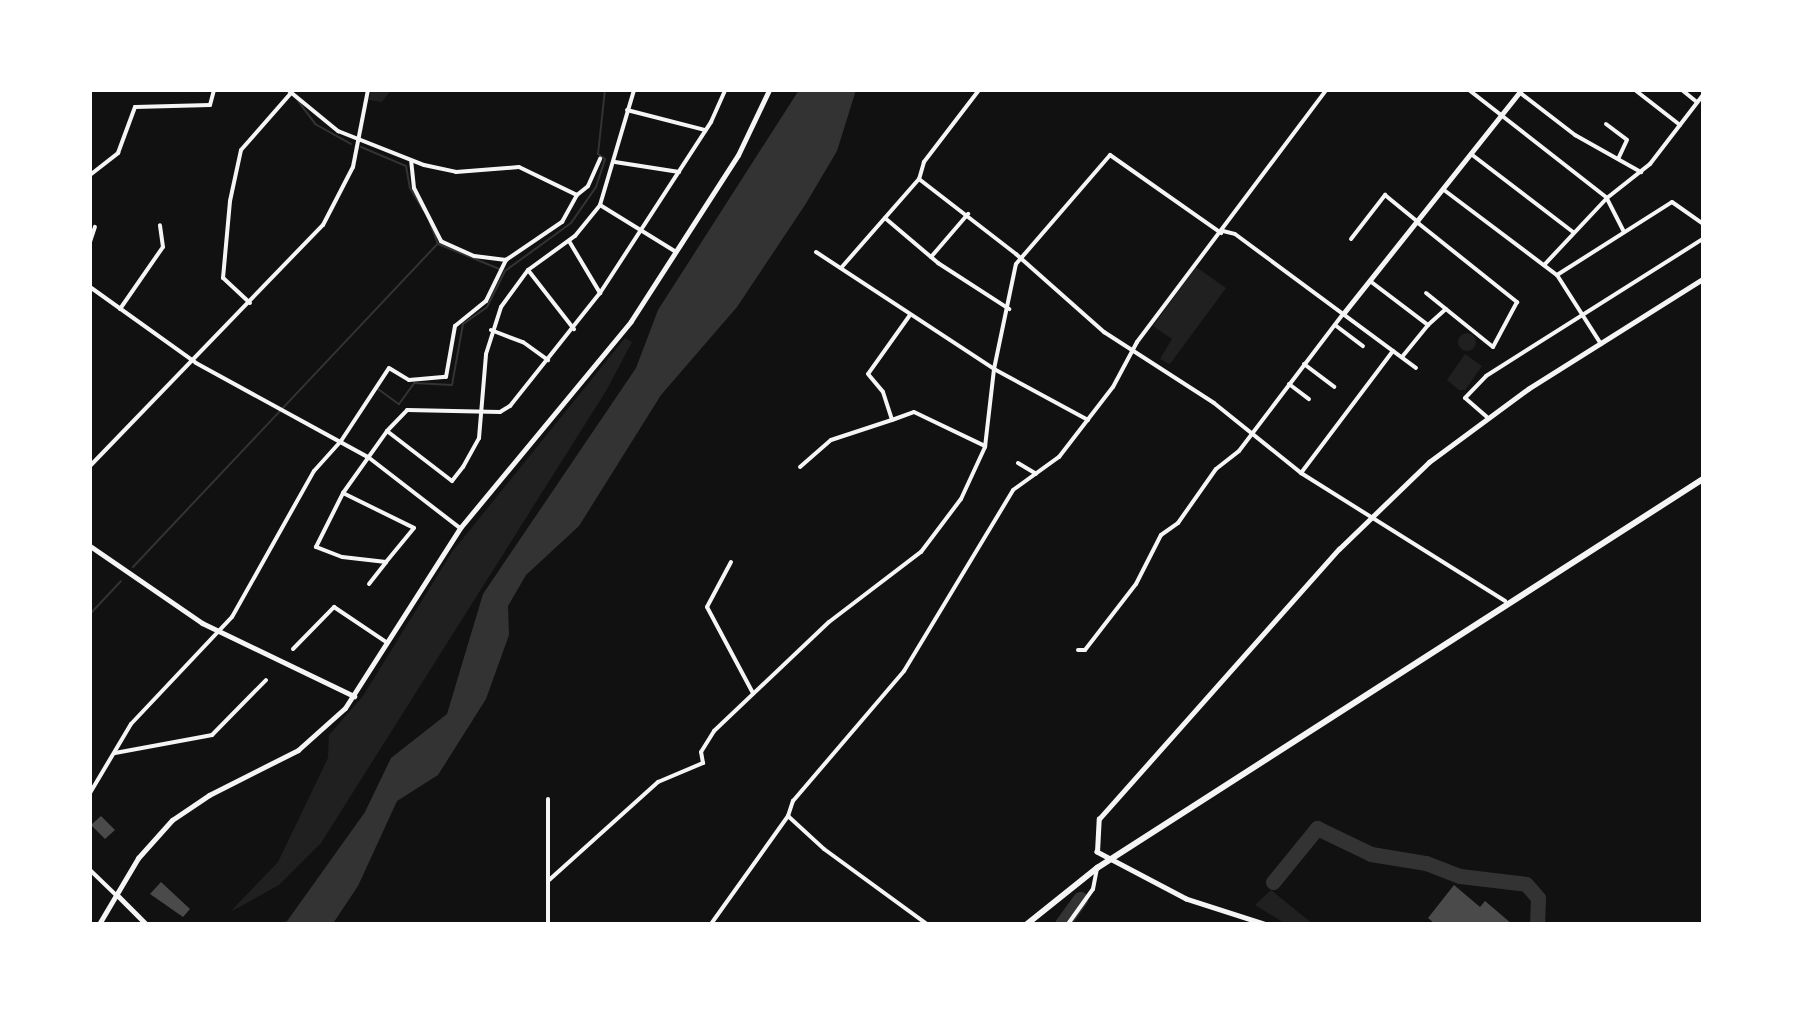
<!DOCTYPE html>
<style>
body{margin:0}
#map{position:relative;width:1793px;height:1014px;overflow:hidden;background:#111;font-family:Jost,sans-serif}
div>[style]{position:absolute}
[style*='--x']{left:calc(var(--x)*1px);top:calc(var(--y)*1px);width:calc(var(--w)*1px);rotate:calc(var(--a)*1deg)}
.green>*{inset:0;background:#202020}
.round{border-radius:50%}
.water>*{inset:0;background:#333}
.stream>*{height:2px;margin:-1px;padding:0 1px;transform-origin:1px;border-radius:1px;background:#333}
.river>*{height:15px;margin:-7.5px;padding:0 7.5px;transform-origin:7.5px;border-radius:7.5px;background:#333}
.building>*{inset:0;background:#4a4a4a}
.minor>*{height:4px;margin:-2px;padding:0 2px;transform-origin:2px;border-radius:2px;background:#f5f5f5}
.tertiary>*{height:4.5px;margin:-2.25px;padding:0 2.25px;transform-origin:2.25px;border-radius:2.25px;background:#f5f5f5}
.secondary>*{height:5px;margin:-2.5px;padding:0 2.5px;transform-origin:2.5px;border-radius:2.5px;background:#f5f5f5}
.trunk>*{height:6px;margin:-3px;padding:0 3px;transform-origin:3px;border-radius:3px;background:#f5f5f5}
span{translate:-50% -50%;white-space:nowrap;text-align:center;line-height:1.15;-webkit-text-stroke:4.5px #fff;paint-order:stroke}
.frame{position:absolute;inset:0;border:92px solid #fff;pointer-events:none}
</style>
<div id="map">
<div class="green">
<i style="clip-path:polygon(371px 90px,391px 90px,382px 102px,369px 100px)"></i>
<i style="clip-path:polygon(1196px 267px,1226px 288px,1170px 364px,1160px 359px,1172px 339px,1153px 326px)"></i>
<i class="round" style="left:1458px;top:333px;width:18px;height:18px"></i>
<i style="clip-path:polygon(625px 338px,632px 342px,606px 391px,321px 843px,279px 885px,230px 912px,278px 862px,328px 758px,329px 735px,363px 696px,452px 552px)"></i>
<i style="clip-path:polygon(1465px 354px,1482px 366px,1465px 390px,1459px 390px,1447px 380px)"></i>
<i style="clip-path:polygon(1271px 890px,1313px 924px,1286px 924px,1255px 905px)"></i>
</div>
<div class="water">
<i style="clip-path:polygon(799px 90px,856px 90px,837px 151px,805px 205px,737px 307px,661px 395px,579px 526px,526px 575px,508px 606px,509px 635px,486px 699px,438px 775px,397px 801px,358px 886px,334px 922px,285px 924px,365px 812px,391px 758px,447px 714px,483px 594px,636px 368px,658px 310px)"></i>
</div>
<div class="stream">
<i style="--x:295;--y:97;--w:34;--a:53"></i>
<i style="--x:315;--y:124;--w:41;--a:29.1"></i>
<i style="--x:361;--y:147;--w:49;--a:22.9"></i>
<i style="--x:406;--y:166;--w:22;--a:80"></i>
<i style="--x:410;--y:188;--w:26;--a:59"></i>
<i style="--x:430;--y:223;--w:22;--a:69"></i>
<i style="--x:438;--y:244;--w:69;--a:22.1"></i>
<i style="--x:378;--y:389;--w:26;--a:36"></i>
<i style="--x:399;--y:404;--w:26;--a:-54"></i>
<i style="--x:414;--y:383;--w:38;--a:3"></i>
<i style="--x:452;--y:385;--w:62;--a:-79.8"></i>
<i style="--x:463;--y:324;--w:29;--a:-35"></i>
<i style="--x:487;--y:307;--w:40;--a:-63.4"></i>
<i style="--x:505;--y:271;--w:82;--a:-36"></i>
<i style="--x:571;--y:223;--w:44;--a:-55.2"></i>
<i style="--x:596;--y:187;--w:29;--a:-72"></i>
<i style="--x:605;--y:159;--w:9;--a:-144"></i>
<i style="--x:598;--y:154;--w:64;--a:-83.8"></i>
<i style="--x:133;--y:567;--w:444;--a:-46.7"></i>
<i style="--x:90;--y:614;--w:45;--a:-46.8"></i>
<i style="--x:276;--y:924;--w:12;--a:-9"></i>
</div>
<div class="river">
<i style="--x:1273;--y:882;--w:70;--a:-50.8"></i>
<i style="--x:1317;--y:828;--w:60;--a:25.7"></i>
<i style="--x:1371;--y:854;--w:56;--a:9.3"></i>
<i style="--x:1426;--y:863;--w:36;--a:21"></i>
<i style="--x:1460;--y:876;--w:66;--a:6.9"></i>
<i style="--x:1526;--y:884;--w:18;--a:49"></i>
<i style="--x:1538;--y:898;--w:26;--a:92"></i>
<i style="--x:1062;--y:924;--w:31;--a:-54"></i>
</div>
<div class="building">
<i style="clip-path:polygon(101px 816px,115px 830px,105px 839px,91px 825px)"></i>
<i style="clip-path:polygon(161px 882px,190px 909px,183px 917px,150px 894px)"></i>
<i style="clip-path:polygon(1454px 885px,1480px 907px,1485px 901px,1512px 924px,1435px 924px,1428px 918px)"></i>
</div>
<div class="minor">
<i style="--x:288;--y:90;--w:65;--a:39.4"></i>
<i style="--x:338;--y:131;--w:92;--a:21.6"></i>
<i style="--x:424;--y:165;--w:33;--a:12"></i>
<i style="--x:456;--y:172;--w:63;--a:-4.5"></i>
<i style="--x:519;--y:167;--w:64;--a:25.8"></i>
<i style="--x:577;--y:195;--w:14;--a:-39"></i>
<i style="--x:588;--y:186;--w:30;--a:-66"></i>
<i style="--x:979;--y:90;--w:91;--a:127.4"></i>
<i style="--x:924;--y:162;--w:18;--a:106"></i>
<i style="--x:919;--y:179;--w:123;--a:37.7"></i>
<i style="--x:1016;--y:254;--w:118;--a:41.6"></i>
<i style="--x:1104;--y:332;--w:131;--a:32.8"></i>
<i style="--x:1214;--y:403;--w:112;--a:38.8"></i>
<i style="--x:1301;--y:473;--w:241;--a:32.1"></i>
<i style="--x:1469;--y:90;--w:175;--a:38"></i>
<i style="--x:1607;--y:198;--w:92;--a:133.2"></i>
<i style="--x:1635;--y:90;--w:57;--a:37.9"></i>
<i style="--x:1682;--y:90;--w:19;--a:39"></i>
<i style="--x:1519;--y:92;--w:71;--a:37.5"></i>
<i style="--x:1575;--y:135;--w:76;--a:29.3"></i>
<i style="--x:627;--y:110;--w:81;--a:14.4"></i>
<i style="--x:1606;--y:124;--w:26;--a:37"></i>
<i style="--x:1627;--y:140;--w:19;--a:115"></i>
<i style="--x:1471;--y:154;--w:128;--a:37.4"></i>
<i style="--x:615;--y:162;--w:65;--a:8.9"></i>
<i style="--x:90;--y:175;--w:36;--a:-38"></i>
<i style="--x:118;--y:153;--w:49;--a:-69.7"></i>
<i style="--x:135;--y:107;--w:75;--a:-1.5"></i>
<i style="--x:210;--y:105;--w:16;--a:-75"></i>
<i style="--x:1444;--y:190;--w:141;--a:37"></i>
<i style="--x:1557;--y:275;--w:82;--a:57.5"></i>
<i style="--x:600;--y:205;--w:89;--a:31.7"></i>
<i style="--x:885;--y:218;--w:70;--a:40.3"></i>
<i style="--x:938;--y:263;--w:85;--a:32.9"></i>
<i style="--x:1418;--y:223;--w:127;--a:38.6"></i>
<i style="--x:1517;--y:302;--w:51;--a:118.1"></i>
<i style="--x:1493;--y:347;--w:86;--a:-141.1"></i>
<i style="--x:1223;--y:231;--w:12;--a:14"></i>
<i style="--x:1235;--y:234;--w:225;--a:36.5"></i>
<i style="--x:1624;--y:232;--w:38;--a:-117"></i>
<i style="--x:1607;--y:198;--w:55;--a:-38.3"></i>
<i style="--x:1650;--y:164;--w:87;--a:-52.5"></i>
<i style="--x:1351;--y:239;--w:56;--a:-52.3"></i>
<i style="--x:1385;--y:195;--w:43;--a:39.3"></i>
<i style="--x:569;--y:241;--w:61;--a:59.2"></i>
<i style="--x:90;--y:242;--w:16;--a:-72"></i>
<i style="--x:816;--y:252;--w:213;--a:33.3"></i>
<i style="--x:994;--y:369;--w:107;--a:28.5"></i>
<i style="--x:931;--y:257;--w:57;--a:-49.3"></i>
<i style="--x:506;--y:260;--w:68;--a:-34.2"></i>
<i style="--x:562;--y:222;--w:31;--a:-61"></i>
<i style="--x:841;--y:268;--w:118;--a:-48.8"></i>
<i style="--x:528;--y:270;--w:75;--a:52.1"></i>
<i style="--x:1557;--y:275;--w:136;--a:-32.4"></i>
<i style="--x:1672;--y:202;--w:38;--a:35"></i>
<i style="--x:1370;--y:281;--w:73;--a:37.2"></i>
<i style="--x:1428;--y:325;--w:24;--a:-42"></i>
<i style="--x:90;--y:287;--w:130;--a:35.6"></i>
<i style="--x:196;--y:363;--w:196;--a:28.7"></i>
<i style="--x:368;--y:457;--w:116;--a:37.7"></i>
<i style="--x:250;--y:303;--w:37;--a:-137"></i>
<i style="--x:223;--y:278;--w:77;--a:-84.8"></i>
<i style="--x:230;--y:201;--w:52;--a:-77.8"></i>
<i style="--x:241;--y:150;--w:76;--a:-48.7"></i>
<i style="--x:120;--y:309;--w:75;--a:-55.3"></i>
<i style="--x:163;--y:247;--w:22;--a:-98"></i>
<i style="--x:910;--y:315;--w:72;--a:125.4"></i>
<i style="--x:868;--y:374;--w:23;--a:50"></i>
<i style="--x:883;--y:392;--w:29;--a:72"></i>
<i style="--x:892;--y:420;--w:23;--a:-20"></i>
<i style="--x:914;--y:412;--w:79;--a:25.6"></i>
<i style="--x:1335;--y:325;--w:35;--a:37"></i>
<i style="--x:491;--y:330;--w:34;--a:21"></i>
<i style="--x:523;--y:342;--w:31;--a:36"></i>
<i style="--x:1402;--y:357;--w:41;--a:-50.9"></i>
<i style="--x:1304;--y:364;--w:38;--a:37"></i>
<i style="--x:1289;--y:384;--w:25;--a:37"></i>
<i style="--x:1487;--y:417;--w:29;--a:-139"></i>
<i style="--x:1465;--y:398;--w:30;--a:-46"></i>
<i style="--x:1486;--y:376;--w:257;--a:-32.3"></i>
<i style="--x:387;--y:431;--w:82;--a:37.6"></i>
<i style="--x:452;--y:481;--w:18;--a:-52"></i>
<i style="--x:463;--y:467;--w:33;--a:-61"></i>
<i style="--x:479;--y:438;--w:84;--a:-85.2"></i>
<i style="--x:486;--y:354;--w:49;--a:-72.3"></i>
<i style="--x:501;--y:307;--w:46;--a:-53.9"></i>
<i style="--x:528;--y:270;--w:58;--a:-35.9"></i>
<i style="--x:575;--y:236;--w:40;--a:-51"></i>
<i style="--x:600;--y:205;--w:120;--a:-73.5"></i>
<i style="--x:1018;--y:463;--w:21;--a:31"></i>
<i style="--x:90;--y:466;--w:335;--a:-46"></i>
<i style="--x:323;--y:225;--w:65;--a:-62.7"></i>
<i style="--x:353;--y:167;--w:78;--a:-79"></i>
<i style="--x:800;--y:467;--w:41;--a:-41.1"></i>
<i style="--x:831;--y:440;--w:64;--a:-18.2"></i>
<i style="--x:1301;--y:473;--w:153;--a:-53"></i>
<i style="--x:343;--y:493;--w:79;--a:26.2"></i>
<i style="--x:414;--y:528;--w:44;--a:129.5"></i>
<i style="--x:386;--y:562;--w:44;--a:-173.5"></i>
<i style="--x:342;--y:557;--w:28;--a:-159"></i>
<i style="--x:316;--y:547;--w:60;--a:-63.4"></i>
<i style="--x:343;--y:493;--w:76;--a:-54.6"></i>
<i style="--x:387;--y:431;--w:29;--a:-46"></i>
<i style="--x:407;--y:410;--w:93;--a:1.2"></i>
<i style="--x:500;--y:412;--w:12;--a:-31"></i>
<i style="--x:510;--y:406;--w:144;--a:-51.5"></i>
<i style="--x:600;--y:293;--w:204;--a:-57"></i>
<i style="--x:711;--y:122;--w:35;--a:-66"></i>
<i style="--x:731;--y:562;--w:51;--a:118.1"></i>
<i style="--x:707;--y:607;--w:98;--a:61.9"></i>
<i style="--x:369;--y:584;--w:28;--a:-52"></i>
<i style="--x:293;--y:649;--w:59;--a:-45.7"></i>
<i style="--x:334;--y:607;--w:63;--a:33.9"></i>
<i style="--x:1078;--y:650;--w:7;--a:0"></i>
<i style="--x:1085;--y:650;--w:83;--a:-52.3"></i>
<i style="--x:1136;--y:584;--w:55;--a:-63"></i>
<i style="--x:1161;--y:535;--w:21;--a:-35"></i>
<i style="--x:1178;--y:523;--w:66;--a:-54.9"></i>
<i style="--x:1216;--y:469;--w:29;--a:-38"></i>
<i style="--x:1239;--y:451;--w:172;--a:-52.8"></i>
<i style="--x:115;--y:753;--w:99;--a:-10.5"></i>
<i style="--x:212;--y:735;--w:77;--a:-45.5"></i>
<i style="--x:90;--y:793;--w:80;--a:-59.3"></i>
<i style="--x:131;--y:724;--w:147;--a:-46.7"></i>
<i style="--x:232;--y:617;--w:167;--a:-60.7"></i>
<i style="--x:314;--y:471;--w:40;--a:-48"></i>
<i style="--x:341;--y:441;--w:87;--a:-56.7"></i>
<i style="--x:389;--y:368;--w:23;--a:31"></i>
<i style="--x:409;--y:380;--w:37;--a:-5"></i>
<i style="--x:446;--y:377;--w:52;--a:-80"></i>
<i style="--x:455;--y:326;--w:40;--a:-39"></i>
<i style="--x:486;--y:301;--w:46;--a:-64"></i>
<i style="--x:506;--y:260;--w:32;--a:-173"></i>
<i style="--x:474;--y:256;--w:36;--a:-156"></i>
<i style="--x:441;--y:241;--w:59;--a:-117"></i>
<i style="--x:414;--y:188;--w:27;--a:-96"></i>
<i style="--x:548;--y:799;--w:81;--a:90"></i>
<i style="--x:788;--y:816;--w:49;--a:42.5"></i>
<i style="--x:824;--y:849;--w:127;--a:36.1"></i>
<i style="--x:90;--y:870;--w:35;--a:44"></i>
<i style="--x:548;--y:924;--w:43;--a:-90"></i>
<i style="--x:548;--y:881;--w:148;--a:-42"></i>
<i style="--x:658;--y:782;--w:49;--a:-22.9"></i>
<i style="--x:703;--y:763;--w:11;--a:-100"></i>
<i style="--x:701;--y:752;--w:25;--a:-58"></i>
<i style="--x:714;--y:731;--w:158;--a:-43.5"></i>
<i style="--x:829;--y:622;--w:116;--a:-37.3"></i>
<i style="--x:921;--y:552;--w:66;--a:-53"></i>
<i style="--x:961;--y:499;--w:57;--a:-65.2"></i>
<i style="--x:985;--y:447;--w:79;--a:-83.4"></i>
<i style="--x:994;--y:369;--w:107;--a:-78.2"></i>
<i style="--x:1016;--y:264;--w:144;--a:-49.2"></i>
<i style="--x:1110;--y:155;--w:136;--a:35.1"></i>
<i style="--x:711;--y:924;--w:133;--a:-54.5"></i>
<i style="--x:788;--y:816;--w:16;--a:-72"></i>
<i style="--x:793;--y:801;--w:171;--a:-49.5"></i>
<i style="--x:904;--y:671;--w:211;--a:-58.9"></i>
<i style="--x:1013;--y:490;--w:57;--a:-35.7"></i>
<i style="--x:1059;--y:457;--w:88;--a:-52.4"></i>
<i style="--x:1113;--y:387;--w:51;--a:-61.9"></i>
<i style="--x:1137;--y:342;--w:315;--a:-53.1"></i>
<i style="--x:1068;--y:924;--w:43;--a:-54.5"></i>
<i style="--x:1093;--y:889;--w:21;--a:-79"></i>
</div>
<div class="tertiary">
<i style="--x:1343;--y:314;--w:286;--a:-51.5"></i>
<i style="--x:1264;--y:924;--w:82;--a:-162.2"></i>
<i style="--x:1186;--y:899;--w:101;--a:-152.2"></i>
<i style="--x:1097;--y:852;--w:33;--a:-87"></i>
<i style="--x:1099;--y:819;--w:361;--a:-48.4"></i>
<i style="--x:1339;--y:549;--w:125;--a:-44"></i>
<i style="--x:1429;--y:462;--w:123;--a:-36.4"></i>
<i style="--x:1528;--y:389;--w:207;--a:-32.2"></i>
</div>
<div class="secondary">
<i style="--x:90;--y:546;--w:136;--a:34.5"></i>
<i style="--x:202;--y:623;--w:169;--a:25.7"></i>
<i style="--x:116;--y:894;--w:42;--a:45"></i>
<i style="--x:99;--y:924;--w:77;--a:-59.4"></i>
<i style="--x:138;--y:858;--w:51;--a:-48.2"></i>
<i style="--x:172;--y:820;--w:45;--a:-34"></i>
<i style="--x:209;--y:795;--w:100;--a:-26.8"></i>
<i style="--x:298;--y:750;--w:63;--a:-41.8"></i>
<i style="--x:345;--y:708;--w:214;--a:-57.4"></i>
<i style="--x:460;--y:528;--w:268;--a:-50.4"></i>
<i style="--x:631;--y:321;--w:197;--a:-57.2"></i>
<i style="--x:738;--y:155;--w:72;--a:-64.5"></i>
</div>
<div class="trunk">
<i style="--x:1027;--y:924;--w:90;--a:-38.7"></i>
<i style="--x:1097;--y:868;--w:720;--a:-32.7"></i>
</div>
<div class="frame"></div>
</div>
